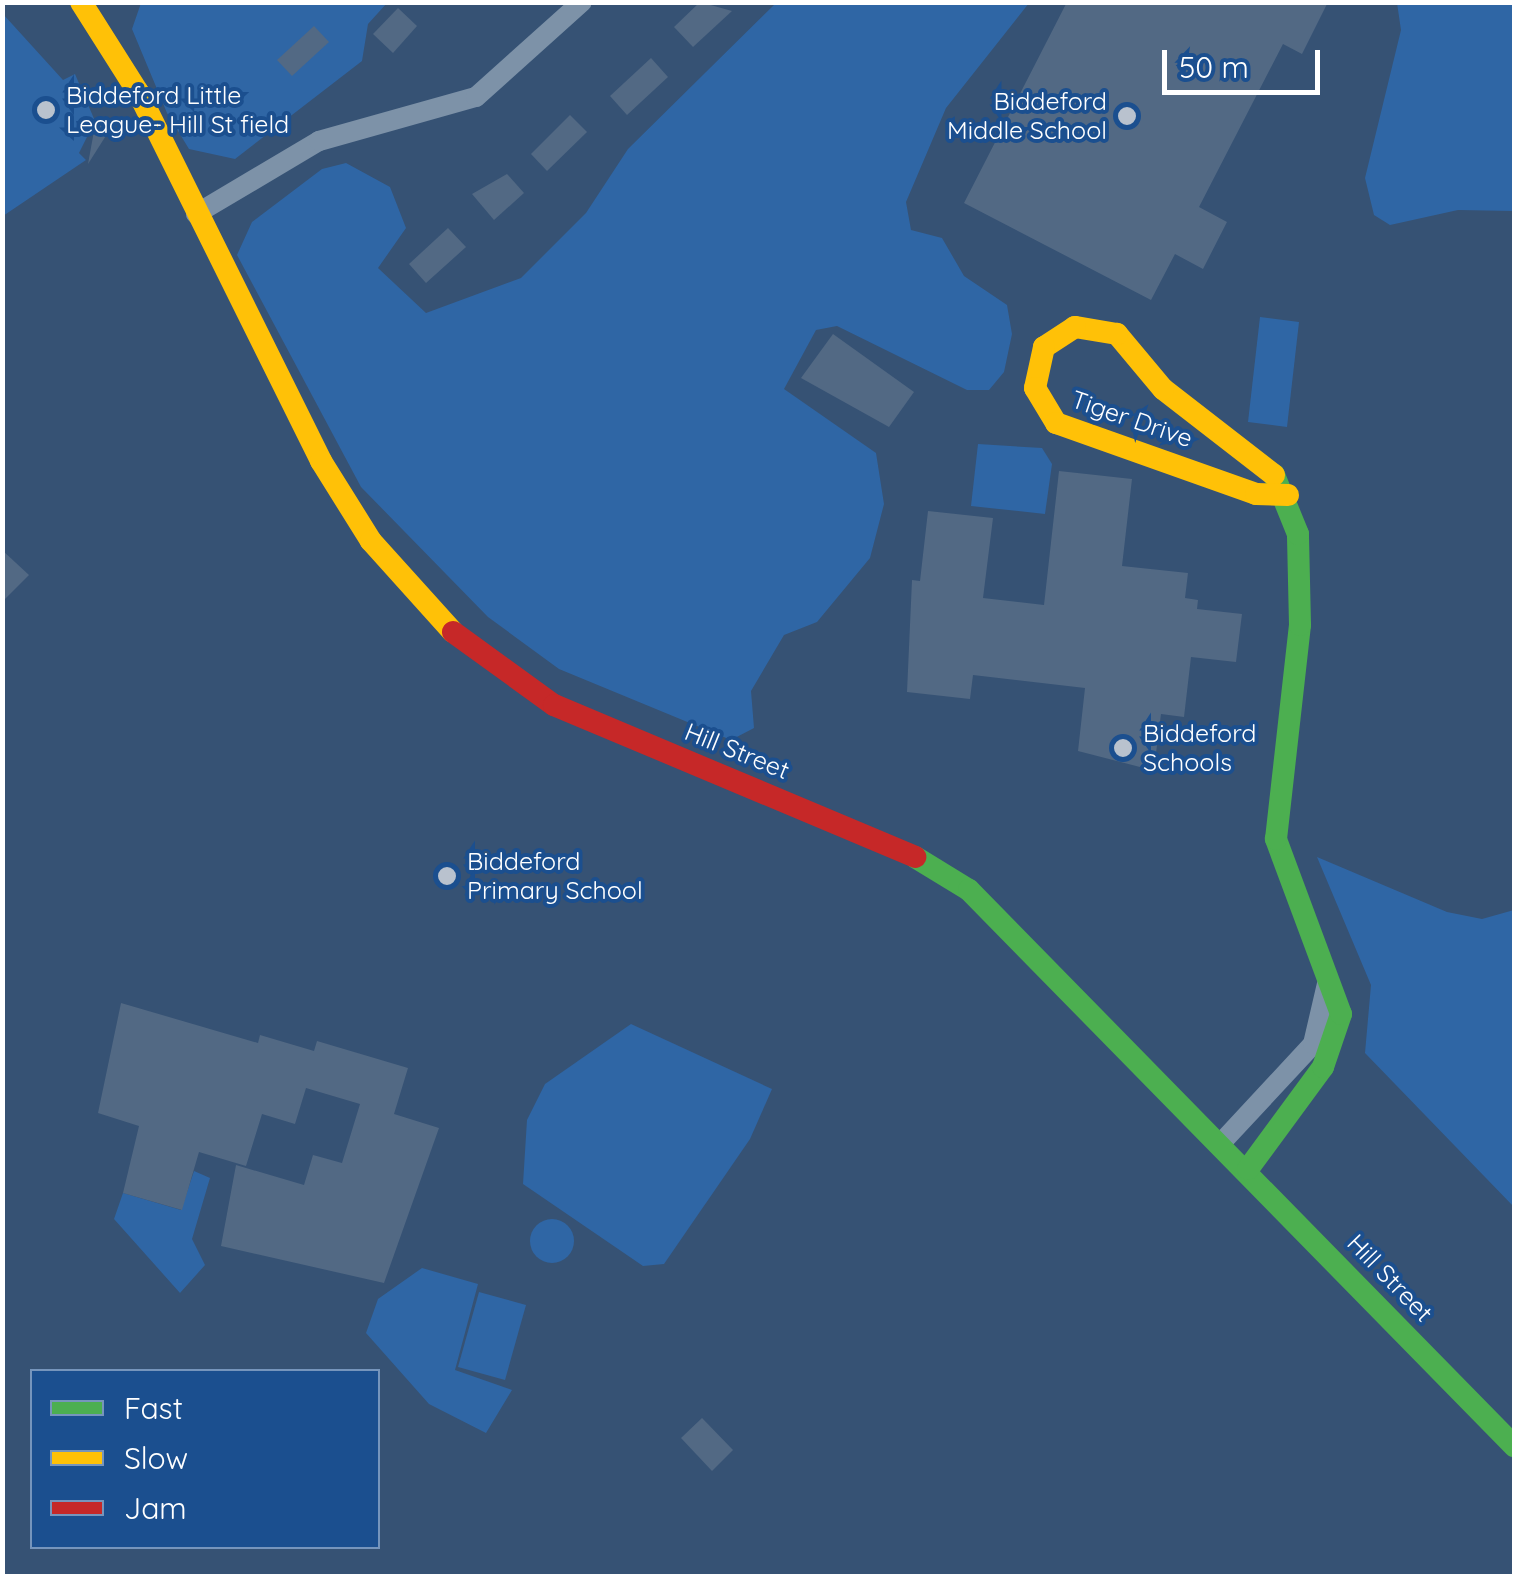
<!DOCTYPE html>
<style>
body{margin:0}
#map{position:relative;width:1517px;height:1579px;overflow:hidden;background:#365274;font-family:Quicksand,sans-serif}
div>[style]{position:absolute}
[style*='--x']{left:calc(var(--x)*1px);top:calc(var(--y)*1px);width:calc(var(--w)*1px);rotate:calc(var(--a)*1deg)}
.green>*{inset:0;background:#2f66a5}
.round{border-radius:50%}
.building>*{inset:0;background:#526984}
.street>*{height:20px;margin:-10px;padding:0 10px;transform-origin:10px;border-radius:10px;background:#7d92a8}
.fast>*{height:22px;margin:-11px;padding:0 11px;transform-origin:11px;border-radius:11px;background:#4caf50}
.slow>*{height:22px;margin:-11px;padding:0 11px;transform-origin:11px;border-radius:11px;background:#ffc107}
.jam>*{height:22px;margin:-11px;padding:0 11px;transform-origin:11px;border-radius:11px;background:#c62828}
.dots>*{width:28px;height:28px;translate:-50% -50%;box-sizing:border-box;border:5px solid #1b4f8f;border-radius:50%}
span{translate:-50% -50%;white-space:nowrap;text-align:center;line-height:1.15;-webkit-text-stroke:8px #1b4f8f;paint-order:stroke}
.poi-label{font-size:25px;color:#fff}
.left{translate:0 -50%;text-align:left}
.right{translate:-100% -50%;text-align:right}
.street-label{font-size:25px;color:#fff}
.frame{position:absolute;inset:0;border:5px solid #fff;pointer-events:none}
.legend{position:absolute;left:30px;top:1369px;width:350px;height:180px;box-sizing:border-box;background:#1b4f8f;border:2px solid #7695bc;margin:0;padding:12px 18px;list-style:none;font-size:30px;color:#fff}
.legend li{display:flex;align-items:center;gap:20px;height:50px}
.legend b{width:50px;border:2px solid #7695bc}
.scale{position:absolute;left:1162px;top:50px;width:158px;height:45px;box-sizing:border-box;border:5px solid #fff;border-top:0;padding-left:12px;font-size:30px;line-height:35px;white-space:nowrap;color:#fff;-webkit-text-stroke:8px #1b4f8f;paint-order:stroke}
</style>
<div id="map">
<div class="green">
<i style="clip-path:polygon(141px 3px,387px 3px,368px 24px,362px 61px,235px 159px,189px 149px,167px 113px,132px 29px)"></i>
<i style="clip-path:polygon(776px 3px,1029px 3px,946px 108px,906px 202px,911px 230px,942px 238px,964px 276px,1007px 305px,1012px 334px,1004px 372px,989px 390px,967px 390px,837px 326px,816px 330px,784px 389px,876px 453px,884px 504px,870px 558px,817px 622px,784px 635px,751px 691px,754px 728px,731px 740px,559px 669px,488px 617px,361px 487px,237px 255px,252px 222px,322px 169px,346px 163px,390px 187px,406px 228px,378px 268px,426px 313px,521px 278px,586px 213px,628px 149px)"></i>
<i style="clip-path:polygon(1397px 3px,1514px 3px,1514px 211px,1458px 210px,1390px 225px,1374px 215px,1365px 178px,1401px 30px)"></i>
<i style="clip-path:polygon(3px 14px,63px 80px,75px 74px,95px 121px,79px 153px,86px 160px,3px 216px)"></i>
<i style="clip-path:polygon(1260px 317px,1299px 322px,1287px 427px,1248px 422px)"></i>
<i style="clip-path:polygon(978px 444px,1042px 448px,1052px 464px,1045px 514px,971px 506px)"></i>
<i style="clip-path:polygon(1317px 857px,1447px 912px,1482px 919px,1514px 910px,1514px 1207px,1365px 1053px,1371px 985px)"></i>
<i style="clip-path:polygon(631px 1024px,772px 1089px,750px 1139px,664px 1264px,643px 1266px,523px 1184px,527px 1120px,545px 1084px)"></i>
<i style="clip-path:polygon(194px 1171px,210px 1178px,192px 1239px,205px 1265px,180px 1293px,114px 1219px,123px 1193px,181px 1210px)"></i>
<i class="round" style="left:530px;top:1219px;width:44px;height:44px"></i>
<i style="clip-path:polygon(422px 1268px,478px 1284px,455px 1370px,512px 1390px,486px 1433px,429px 1404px,366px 1333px,378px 1299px)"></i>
<i style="clip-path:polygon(479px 1292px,526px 1305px,505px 1380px,458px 1367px)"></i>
</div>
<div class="building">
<i style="clip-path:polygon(700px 2px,732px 11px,693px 47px,674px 27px)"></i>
<i style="clip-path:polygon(1067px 2px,1328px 2px,1302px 54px,1283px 44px,1199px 207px,1227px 222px,1203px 269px,1175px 254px,1151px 300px,964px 203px)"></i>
<i style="clip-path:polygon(398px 8px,417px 26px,393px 53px,373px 34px)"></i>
<i style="clip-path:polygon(314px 26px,329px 42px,292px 76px,277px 60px)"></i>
<i style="clip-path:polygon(651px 58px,668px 77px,627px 115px,610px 96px)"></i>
<i style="clip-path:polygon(570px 115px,587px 132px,547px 171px,531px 154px)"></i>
<i style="clip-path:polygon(96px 120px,114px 123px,88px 164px)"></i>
<i style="clip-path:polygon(507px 174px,524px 193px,494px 220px,472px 194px)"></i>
<i style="clip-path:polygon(448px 228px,466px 247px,426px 283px,409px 264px)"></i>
<i style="clip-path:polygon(833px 334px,914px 392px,889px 427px,801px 378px)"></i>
<i style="clip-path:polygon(1059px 471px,1132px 479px,1122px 566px,1188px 573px,1185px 598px,1198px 600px,1197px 609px,1242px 614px,1236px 662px,1191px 657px,1184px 717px,1161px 714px,1155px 761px,1140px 767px,1078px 751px,1085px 688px,973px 675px,970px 699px,907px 692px,912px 580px,920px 581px,928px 511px,993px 518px,983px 598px,1044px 605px)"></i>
<i style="clip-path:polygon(2px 550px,29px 575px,2px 602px)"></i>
<i style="clip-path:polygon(121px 1003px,258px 1043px,260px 1035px,314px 1051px,317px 1041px,408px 1068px,394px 1114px,439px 1128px,384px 1283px,221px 1246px,236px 1165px,304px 1185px,313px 1155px,342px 1163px,360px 1104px,306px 1088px,295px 1124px,262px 1114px,246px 1166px,199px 1152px,182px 1210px,123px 1193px,139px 1126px,98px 1113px)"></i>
<i style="clip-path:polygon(702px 1418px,733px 1450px,712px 1471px,681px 1438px)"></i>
</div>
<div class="street">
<i style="--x:196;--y:214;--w:143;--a:-30.7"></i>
<i style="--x:319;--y:141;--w:163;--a:-15.7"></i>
<i style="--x:476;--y:97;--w:142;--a:-41.9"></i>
<i style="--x:1222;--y:1142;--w:134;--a:-47.1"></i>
<i style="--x:1313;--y:1044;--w:62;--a:-76.9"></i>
</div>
<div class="fast">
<i style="--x:915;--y:857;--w:63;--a:31.4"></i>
<i style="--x:969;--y:890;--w:779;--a:45.57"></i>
<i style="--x:1248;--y:1169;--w:127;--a:-53.7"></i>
<i style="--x:1323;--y:1067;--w:56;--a:-71.2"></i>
<i style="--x:1341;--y:1014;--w:187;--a:-110.4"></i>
<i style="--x:1276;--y:839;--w:215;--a:-83.6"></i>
<i style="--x:1300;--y:625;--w:91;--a:-91.3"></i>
<i style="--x:1298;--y:534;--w:64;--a:-112.1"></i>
</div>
<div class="slow">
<i style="--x:81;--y:2;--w:107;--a:57.7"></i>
<i style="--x:138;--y:92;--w:412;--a:63.6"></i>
<i style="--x:321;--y:461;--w:94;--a:58"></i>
<i style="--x:371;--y:541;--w:122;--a:48"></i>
<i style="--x:1274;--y:475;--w:140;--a:-142.2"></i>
<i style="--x:1163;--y:389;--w:72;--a:-129.9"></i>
<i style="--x:1117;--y:334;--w:43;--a:-170.5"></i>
<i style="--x:1075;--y:327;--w:37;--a:147"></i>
<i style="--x:1044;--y:347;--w:42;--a:102.4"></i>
<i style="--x:1035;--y:388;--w:41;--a:59"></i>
<i style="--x:1056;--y:423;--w:212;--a:19.5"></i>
<i style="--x:1256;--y:494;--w:32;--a:2"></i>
</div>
<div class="jam">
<i style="--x:453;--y:632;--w:125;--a:35.9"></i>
<i style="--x:554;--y:705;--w:392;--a:22.8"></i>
</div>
<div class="dots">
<i style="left:46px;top:110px;background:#b9c2ce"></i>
<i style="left:1127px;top:116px;background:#b9c2ce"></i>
<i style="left:1123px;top:748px;background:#b9c2ce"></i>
<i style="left:447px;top:876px;background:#b9c2ce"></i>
</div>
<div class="poi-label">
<span class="left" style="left:66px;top:110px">Biddeford Little<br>League- Hill St field</span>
<span class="right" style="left:1107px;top:116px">Biddeford<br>Middle School</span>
<span class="left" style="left:1143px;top:748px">Biddeford<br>Schools</span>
<span class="left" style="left:467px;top:876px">Biddeford<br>Primary School</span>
</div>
<div class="street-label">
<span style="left:1132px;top:419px;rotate:19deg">Tiger Drive</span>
<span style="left:737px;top:751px;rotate:22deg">Hill Street</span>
<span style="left:1390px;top:1278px;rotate:46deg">Hill Street</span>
</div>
<div class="frame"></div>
<ul class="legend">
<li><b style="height:12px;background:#4caf50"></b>Fast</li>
<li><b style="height:12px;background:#ffc107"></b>Slow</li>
<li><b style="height:12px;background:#c62828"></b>Jam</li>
</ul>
<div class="scale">50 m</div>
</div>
